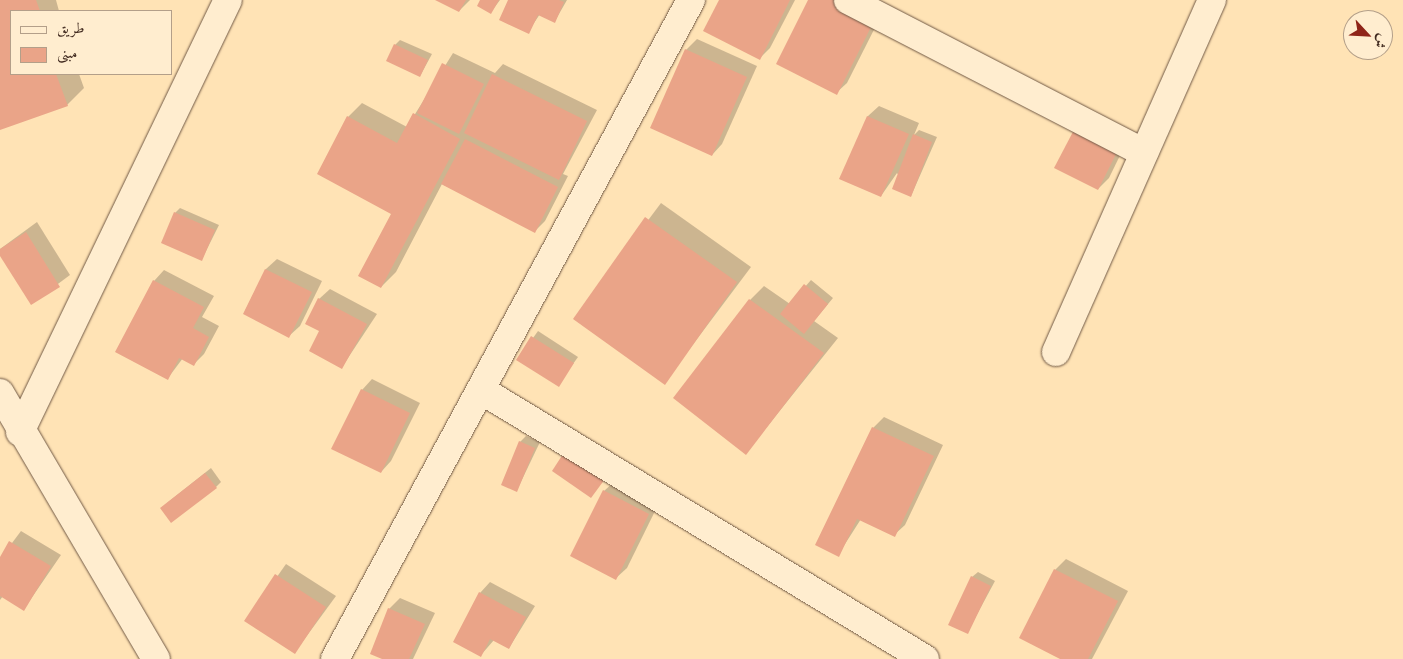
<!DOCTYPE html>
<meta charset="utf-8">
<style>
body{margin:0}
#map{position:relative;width:1403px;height:659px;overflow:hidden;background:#ffe3b5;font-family:"Libre Bodoni",Amiri,serif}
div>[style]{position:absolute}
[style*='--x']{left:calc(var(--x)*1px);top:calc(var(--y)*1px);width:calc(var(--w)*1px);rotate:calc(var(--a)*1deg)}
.shadow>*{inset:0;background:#0003}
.building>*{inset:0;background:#eaa488}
.roads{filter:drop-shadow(0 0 1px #715945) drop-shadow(0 0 1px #715945)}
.street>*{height:28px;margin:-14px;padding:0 14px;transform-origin:14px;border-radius:14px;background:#ffedcf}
.secondary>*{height:28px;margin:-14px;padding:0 14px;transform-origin:14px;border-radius:14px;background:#ffedcf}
span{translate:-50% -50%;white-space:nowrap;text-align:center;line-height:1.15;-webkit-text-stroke:4px #ffedcf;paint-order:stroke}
.legend{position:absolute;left:10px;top:10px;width:162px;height:65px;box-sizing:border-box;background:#ffedcf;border:1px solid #b39f89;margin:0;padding:6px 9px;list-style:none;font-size:15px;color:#422b20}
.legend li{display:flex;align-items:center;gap:10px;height:25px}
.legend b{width:25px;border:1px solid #b39f89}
.north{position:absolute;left:1343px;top:10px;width:50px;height:50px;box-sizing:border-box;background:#ffedcf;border:1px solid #b39f89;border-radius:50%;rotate:115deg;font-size:14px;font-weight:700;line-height:20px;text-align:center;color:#422b20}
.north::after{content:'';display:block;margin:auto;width:18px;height:22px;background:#8f2418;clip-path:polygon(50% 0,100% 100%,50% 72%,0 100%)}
</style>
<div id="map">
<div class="shadow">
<i style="clip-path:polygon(0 0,56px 0,59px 11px,11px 11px,11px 74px,79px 74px,84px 88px,67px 105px,0 129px)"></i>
<i style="clip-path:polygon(438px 0,470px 0,459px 11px)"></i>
<i style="clip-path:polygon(481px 0,500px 0,491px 12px)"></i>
<i style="clip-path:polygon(509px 0,567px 0,555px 21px,540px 14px,528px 32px)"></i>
<i style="clip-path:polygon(720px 0,795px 0,770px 48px,759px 59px)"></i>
<i style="clip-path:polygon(810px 0,886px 6px,847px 83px,836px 93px)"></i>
<i style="clip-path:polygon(697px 39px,757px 66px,722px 144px,712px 155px,686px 50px)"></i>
<i style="clip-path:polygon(400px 40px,432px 54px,420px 76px,395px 45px)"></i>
<i style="clip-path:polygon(453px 53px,495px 73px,503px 64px,597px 110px,563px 174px,568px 176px,545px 221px,535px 231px,442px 184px,396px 272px,381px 287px,393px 213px,348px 117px,362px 103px,407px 127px)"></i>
<i style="clip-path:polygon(879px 106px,919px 123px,914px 135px,919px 130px,937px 137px,911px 196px,897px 173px,881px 196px,841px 178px,868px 116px)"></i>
<i style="clip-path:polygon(1129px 137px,1109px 178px,1098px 189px,1056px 168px)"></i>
<i style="clip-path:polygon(661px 203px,751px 267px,664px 383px,574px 319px)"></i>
<i style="clip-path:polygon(180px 208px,219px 225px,202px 259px,175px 213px)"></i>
<i style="clip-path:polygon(37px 222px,70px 275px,31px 304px,0 249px)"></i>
<i style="clip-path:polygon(277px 259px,322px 281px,300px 326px,289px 336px,244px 313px,266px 269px)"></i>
<i style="clip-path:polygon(164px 270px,214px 296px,202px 317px,219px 326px,204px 354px,194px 364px,183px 358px,168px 378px,154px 281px)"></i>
<i style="clip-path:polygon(811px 280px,833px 298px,814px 321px,838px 338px,746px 453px,750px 300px,764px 286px,790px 304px)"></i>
<i style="clip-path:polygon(330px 289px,377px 314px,342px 367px,321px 331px,319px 299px)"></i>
<i style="clip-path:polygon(538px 331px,578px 357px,558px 385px,518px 359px)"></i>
<i style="clip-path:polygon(372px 379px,420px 403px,391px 461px,381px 472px,362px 390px)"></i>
<i style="clip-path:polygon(884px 417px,943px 445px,905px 525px,894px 535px,861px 519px,838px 555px,873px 428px)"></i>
<i style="clip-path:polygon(526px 436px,540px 442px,517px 490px,520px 442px)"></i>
<i style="clip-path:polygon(211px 468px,221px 482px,216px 487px,167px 503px)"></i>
<i style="clip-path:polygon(615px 481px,659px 503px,627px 568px,616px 578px,604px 491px)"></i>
<i style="clip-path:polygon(21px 531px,61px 555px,24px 609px,3px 596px,0 600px,0 559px)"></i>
<i style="clip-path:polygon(1066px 559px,1128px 591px,1092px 659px,1063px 659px,1055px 570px)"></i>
<i style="clip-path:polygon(286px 564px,336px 596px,295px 652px,246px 621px)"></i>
<i style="clip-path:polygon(978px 572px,995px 581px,967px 633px,972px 577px)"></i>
<i style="clip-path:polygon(490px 582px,535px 606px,509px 648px,494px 640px,481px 655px,480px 593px)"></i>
<i style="clip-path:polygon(400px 598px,435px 613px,413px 659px,385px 659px,389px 609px)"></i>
</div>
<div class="building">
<i style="clip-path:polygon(0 0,36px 0,40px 11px,11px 11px,11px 74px,56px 74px,68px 106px,0 130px)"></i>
<i style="clip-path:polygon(435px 0,466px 0,459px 12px)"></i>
<i style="clip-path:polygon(480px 0,499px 0,491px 14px,477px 6px)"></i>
<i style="clip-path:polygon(508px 0,559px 0,564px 2px,555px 23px,538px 15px,529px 34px,499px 20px)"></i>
<i style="clip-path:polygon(719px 0,790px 0,760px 60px,703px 31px)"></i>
<i style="clip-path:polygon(808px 0,842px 0,876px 17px,837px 95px,776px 64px)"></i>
<i style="clip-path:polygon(394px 44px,428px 60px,420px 77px,386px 61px)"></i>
<i style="clip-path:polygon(685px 49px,747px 77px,712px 156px,650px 128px)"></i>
<i style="clip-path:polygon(442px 63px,484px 84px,459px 134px,417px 113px)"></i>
<i style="clip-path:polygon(492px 74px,587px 121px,559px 180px,464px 133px)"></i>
<i style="clip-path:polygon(413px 113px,460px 139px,381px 288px,358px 276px,391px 214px,317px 174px,347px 116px,397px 143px)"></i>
<i style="clip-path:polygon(867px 116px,909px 134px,881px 197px,839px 179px)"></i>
<i style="clip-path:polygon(1076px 126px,1119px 148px,1098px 190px,1054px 168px)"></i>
<i style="clip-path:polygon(913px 134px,932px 142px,911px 197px,892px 189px)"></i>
<i style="clip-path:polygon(465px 139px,558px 187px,535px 233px,441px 184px)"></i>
<i style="clip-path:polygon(174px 212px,215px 230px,202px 261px,161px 243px)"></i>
<i style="clip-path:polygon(645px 217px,737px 282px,665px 385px,573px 319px)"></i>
<i style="clip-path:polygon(26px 232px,60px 287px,31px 305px,0 256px,0 249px)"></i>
<i style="clip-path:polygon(265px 269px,312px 292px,289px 338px,243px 314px)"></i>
<i style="clip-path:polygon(153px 280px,204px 307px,193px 328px,209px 337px,194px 366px,179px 358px,168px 380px,115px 352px)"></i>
<i style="clip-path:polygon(804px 284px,828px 304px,804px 334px,780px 314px)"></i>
<i style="clip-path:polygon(318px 298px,367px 324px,342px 369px,309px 351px,319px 331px,305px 324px)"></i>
<i style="clip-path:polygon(749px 299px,824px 353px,746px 455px,673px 398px)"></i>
<i style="clip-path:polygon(531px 336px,574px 363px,559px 387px,516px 360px)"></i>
<i style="clip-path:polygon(361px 389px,410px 413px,381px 473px,331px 449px)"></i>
<i style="clip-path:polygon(872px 427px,934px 456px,895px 537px,857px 519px,839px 557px,815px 545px)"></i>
<i style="clip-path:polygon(519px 441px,535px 448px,517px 492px,501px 485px)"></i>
<i style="clip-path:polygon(565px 451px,605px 479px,591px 498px,552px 471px)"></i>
<i style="clip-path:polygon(205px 473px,217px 488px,171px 523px,160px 508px)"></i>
<i style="clip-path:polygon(603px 490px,649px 514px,616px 580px,570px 556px)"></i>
<i style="clip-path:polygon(9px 541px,51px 566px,24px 611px,0 596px,0 557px)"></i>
<i style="clip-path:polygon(1054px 569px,1118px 601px,1088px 659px,1060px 659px,1019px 638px)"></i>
<i style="clip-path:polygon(275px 574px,326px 607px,295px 654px,244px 621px)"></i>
<i style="clip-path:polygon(971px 576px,991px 586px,968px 634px,948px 625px)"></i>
<i style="clip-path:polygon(479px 592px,526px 617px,509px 649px,490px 639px,481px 657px,453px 642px)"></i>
<i style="clip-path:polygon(388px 608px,425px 624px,409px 659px,382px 659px,370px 654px)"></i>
</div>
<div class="roads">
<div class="street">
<i style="--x:848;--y:0;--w:333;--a:27.3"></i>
<i style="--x:1056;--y:352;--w:385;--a:-66.1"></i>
<i style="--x:481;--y:390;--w:519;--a:31.21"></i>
<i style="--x:20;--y:432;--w:479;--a:-64.3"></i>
<i style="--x:335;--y:659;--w:749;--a:-61.62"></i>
</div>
<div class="secondary">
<i style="--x:0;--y:393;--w:308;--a:59.6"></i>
</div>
</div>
<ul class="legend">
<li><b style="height:6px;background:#ffedcf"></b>طريق</li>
<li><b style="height:14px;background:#eaa488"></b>مبنى</li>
</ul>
<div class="north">ش</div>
</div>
